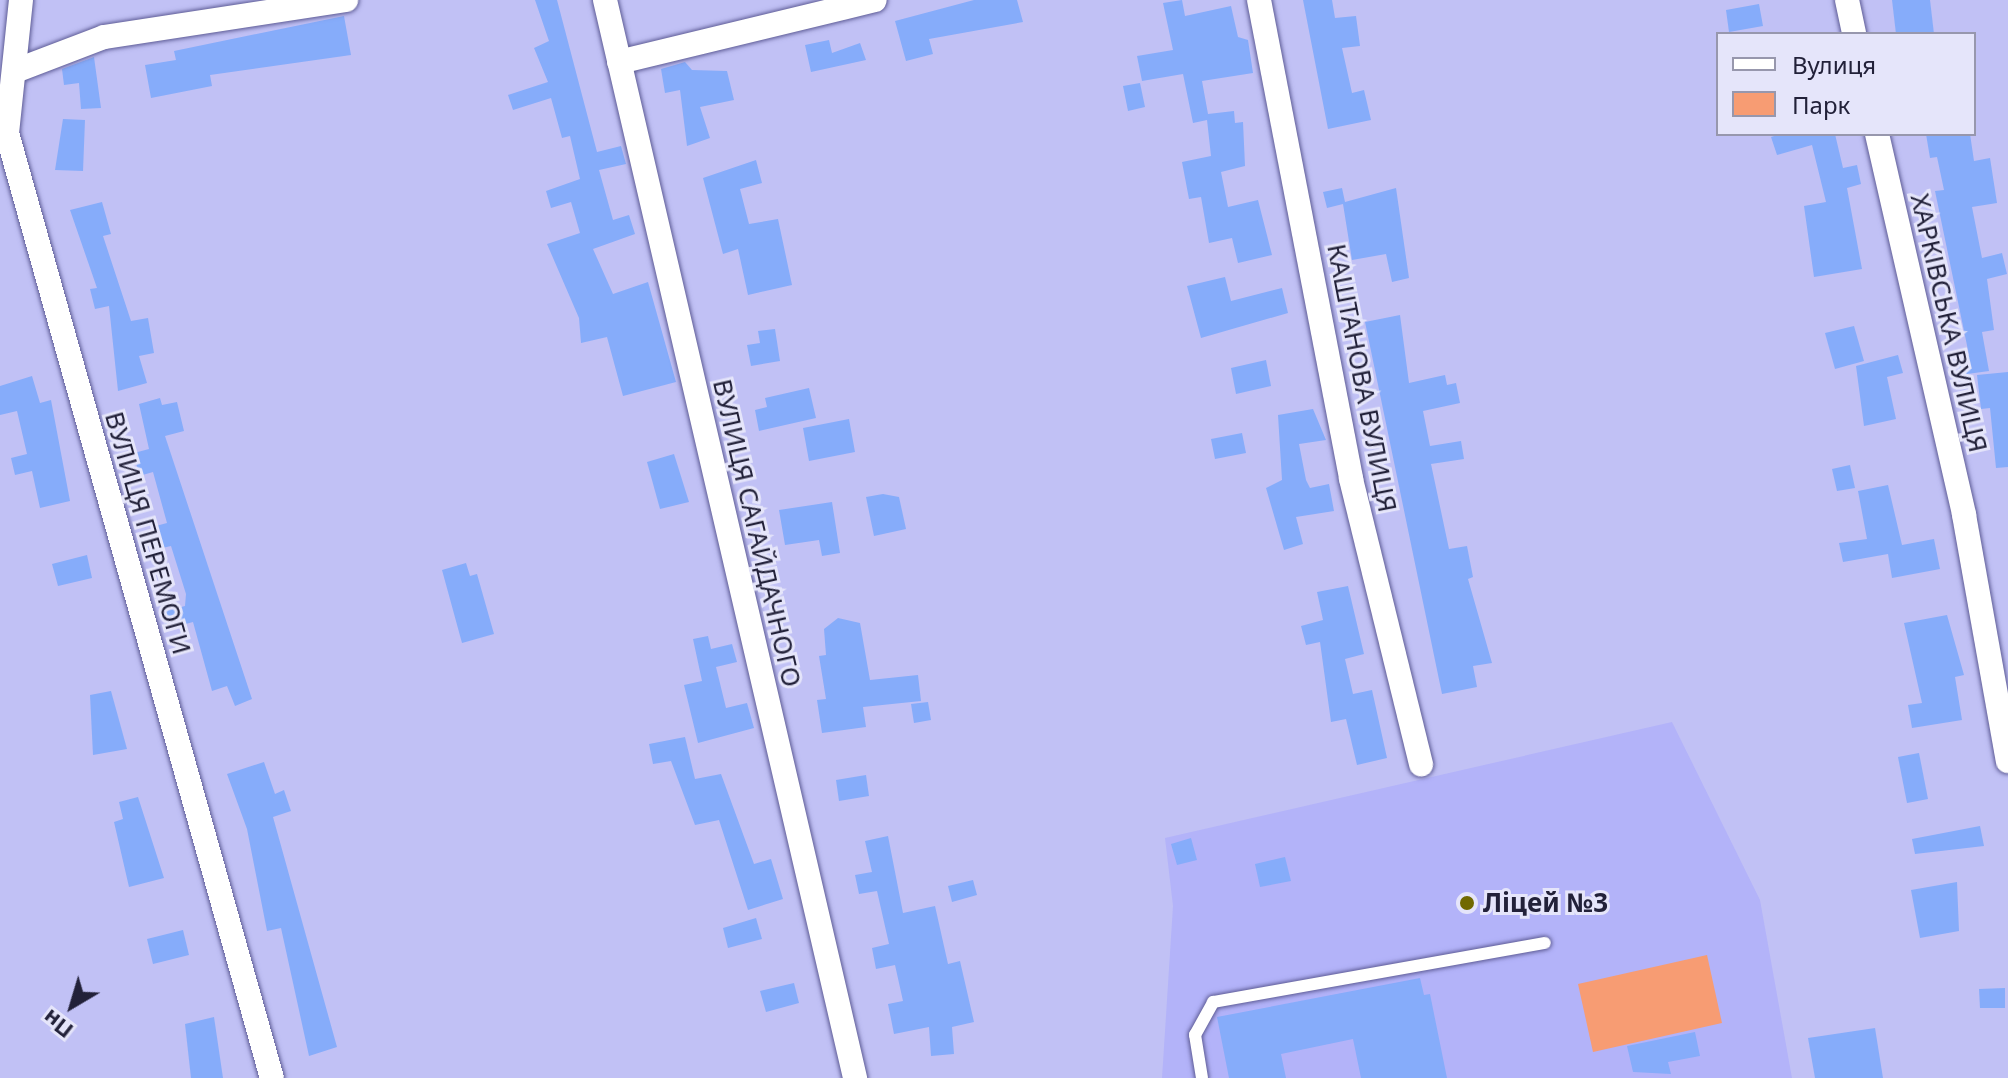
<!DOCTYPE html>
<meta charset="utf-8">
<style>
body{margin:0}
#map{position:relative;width:2008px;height:1078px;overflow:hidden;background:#c1c1f5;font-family:"Noto Sans",sans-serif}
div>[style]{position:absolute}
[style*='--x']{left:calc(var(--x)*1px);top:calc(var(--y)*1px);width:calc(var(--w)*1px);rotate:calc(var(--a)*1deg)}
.built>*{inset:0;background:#b3b3f9}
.green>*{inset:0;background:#f79c73}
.building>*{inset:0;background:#86acfa}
.roads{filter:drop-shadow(0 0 2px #5e5c96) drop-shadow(0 0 2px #5e5c96)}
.service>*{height:12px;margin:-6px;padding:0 6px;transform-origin:6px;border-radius:6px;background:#fff}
.minor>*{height:24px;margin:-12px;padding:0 12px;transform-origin:12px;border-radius:12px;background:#fff}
.dots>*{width:22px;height:22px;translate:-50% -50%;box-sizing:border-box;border:4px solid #e5e5fa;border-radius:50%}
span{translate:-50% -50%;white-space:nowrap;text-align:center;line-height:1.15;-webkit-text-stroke:6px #e5e5fa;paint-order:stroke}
.street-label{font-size:26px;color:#222139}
.poi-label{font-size:26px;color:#222139;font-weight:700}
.left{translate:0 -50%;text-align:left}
.legend{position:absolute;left:1716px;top:32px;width:260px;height:104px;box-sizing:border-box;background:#e5e5fa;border:2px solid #9797ad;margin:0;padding:10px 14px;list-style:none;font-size:24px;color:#222139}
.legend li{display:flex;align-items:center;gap:16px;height:40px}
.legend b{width:40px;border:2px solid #9797ad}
.north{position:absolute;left:32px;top:966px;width:80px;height:80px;-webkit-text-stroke:6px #e5e5fa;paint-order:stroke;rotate:218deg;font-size:22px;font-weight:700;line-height:32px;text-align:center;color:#222139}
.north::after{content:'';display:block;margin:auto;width:28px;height:36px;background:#222139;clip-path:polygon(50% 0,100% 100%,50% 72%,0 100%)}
</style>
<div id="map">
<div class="built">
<i style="clip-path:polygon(1672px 722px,1760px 900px,1792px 1078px,1162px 1078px,1173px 906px,1165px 838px)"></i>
</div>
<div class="green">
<i style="clip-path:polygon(1707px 955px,1722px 1023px,1593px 1052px,1578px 984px)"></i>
</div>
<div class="building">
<i style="clip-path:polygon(535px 0,557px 0,597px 152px,621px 146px,626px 164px,599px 170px,613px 220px,629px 215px,635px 234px,593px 249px,613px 294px,648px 282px,676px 382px,623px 396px,607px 337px,581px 343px,579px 318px,547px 244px,580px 233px,571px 202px,551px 208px,546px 191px,580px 179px,570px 136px,562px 138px,551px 98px,513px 110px,508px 95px,548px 82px,534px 48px,549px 41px)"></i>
<i style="clip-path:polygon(974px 0,1017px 0,1023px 22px,929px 39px,933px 54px,906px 61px,895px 21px)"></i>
<i style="clip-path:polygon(1182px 0,1185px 16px,1231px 6px,1238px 37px,1248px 40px,1253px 73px,1202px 81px,1208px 114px,1234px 111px,1235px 123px,1243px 122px,1245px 166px,1221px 172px,1228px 207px,1258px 200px,1272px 255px,1238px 263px,1232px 238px,1209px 243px,1201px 197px,1189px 199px,1182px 162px,1211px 156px,1207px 120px,1193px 123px,1183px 74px,1142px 81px,1137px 56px,1173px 50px,1163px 3px)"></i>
<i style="clip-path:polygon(1303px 0,1332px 0,1335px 18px,1356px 16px,1360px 46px,1342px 48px,1352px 93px,1364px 90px,1371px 120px,1328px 129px)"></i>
<i style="clip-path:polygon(1892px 0,1930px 0,1934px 34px,1896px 34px)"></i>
<i style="clip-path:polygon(1759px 4px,1763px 26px,1729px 32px,1726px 10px)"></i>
<i style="clip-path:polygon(344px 16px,351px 55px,210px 75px,212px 86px,151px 98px,145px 65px,176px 60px,174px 51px)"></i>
<i style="clip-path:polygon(829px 40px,832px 53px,860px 43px,866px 60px,811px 72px,805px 45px)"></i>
<i style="clip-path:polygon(94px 57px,101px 108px,81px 109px,79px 83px,64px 85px,62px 69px)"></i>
<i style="clip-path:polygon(685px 62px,692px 70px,727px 71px,734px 100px,700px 107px,710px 138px,687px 146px,680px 90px,665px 93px,661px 69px)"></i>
<i style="clip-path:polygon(1140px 83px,1145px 107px,1128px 111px,1123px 86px)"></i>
<i style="clip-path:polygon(63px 119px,85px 120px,83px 171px,55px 170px)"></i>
<i style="clip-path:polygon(1781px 134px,1835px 134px,1843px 168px,1857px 165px,1861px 184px,1847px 188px,1862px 269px,1814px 277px,1804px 206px,1826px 202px,1812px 145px,1777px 155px,1771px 137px)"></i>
<i style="clip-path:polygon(1926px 134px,1970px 134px,1974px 161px,1990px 158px,1997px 203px,1972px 207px,1982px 258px,2002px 253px,2007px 274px,1987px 279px,1994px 330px,1982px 332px,1989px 371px,1960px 375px,1957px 357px,1969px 355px,1935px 191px,1944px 190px,1937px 157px,1930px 158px)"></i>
<i style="clip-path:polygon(756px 160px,762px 183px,740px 189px,749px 224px,778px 219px,792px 285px,748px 295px,738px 249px,723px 254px,703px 178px)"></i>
<i style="clip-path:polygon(1342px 188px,1345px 202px,1396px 188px,1409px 278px,1392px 282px,1386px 254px,1352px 260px,1343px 204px,1327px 208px,1323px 192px)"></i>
<i style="clip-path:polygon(102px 202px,111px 234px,103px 236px,131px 321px,148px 318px,154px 353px,139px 356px,147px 383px,118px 391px,109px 306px,95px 309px,90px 289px,97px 288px,70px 210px)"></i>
<i style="clip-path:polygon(1225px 277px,1231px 301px,1282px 288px,1288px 313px,1201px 338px,1187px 286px)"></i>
<i style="clip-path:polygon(1400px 315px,1409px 383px,1445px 375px,1447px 385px,1456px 383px,1460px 403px,1423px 411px,1430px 446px,1461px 441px,1464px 459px,1431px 464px,1449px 549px,1467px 546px,1473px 577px,1468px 579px,1492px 663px,1473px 666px,1477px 687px,1442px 694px,1365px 322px)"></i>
<i style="clip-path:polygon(1854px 326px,1864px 361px,1835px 369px,1825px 333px)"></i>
<i style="clip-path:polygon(775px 329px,780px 361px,751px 366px,747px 345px,760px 343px,758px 331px)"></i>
<i style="clip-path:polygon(1898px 355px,1903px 373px,1887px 377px,1896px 419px,1864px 426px,1856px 366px)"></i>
<i style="clip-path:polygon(1266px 360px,1271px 386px,1236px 394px,1231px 368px)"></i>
<i style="clip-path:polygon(2008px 372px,2008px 467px,1996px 468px,1990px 408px,1981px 409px,1977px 375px)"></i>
<i style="clip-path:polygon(32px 376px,40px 403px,51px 400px,70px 501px,40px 508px,32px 471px,15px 475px,11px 458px,27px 454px,17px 411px,0 415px,0 386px)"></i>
<i style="clip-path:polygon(809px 388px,816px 418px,759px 431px,755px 410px,767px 407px,765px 398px)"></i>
<i style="clip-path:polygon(160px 398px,162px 405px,177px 402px,184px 431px,165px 436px,252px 699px,235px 706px,227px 686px,212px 691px,193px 622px,167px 629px,162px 612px,185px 606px,186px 594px,171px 546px,158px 549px,152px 527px,167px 523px,153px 472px,139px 476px,134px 453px,149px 449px,139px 404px)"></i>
<i style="clip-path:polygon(1313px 409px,1326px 440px,1299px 444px,1306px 480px,1310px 488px,1329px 484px,1334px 511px,1296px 517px,1303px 544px,1284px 550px,1266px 488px,1282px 480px,1278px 415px)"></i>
<i style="clip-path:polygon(849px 419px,855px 452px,809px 461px,803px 428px)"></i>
<i style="clip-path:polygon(1242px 433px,1246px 453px,1215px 459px,1211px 439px)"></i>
<i style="clip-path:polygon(674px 454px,689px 502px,660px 509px,647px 462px)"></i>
<i style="clip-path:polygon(1850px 465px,1855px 488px,1837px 491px,1832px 469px)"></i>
<i style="clip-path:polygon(1888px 485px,1902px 545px,1934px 539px,1940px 569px,1892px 578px,1888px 554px,1843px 562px,1839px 543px,1867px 539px,1858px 491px)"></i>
<i style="clip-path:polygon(883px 494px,899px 497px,906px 529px,874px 536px,866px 497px)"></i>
<i style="clip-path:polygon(832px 502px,840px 553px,822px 556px,819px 540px,785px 545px,779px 510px)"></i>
<i style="clip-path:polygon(87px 555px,92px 578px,58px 586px,52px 564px)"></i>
<i style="clip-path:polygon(466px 563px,470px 576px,477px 574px,494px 634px,462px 643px,442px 570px)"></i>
<i style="clip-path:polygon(1348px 586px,1364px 654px,1345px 659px,1353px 694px,1372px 690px,1387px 758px,1357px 765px,1346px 719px,1331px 722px,1320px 642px,1306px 645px,1301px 626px,1323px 620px,1317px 592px)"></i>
<i style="clip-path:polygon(1947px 615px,1964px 675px,1955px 677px,1962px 720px,1912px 728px,1908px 705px,1922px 703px,1904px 623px)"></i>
<i style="clip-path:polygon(838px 618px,860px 623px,870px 680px,918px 675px,921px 701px,863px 707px,866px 727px,822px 733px,817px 700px,826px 699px,819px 656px,826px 655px,824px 629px)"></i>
<i style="clip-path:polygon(708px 636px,711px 649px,732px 644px,737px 662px,716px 667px,726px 708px,747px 703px,754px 728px,698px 743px,684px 685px,702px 681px,693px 639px)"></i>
<i style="clip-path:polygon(111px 691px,127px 749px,93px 755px,90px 695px)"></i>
<i style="clip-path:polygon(928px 702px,931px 720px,914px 723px,911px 704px)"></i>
<i style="clip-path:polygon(685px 737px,695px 779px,721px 774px,754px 864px,771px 859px,783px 899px,748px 910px,719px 820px,695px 825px,671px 761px,653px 764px,649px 744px)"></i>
<i style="clip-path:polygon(1919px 753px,1928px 799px,1907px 803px,1898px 757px)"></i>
<i style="clip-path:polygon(264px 762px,275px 794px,284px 790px,291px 811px,273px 817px,337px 1047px,309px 1056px,281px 928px,267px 931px,247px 829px,227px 774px)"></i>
<i style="clip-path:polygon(866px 775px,869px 796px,839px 801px,836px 780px)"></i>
<i style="clip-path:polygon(138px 797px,164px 878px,129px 887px,114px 822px,123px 819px,119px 802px)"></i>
<i style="clip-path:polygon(1980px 826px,1984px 846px,1915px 854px,1912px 839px)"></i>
<i style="clip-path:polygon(888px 836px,903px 913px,935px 906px,948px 964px,960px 961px,974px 1022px,952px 1027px,954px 1054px,931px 1056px,929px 1027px,894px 1034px,888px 1004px,903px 1001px,895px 965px,876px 969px,872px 948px,889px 944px,877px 891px,859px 894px,855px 875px,872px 872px,865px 841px)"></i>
<i style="clip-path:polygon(1191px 838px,1197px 860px,1177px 865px,1171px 844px)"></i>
<i style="clip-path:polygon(1285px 857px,1291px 881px,1260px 887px,1255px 864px)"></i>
<i style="clip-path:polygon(973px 880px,977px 895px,952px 902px,948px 886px)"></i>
<i style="clip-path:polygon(1957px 882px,1959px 931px,1920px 938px,1911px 890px)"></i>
<i style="clip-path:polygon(756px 918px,762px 939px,728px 948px,723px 928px)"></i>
<i style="clip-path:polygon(183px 930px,189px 955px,153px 964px,147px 939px)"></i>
<i style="clip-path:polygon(1420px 978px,1424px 995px,1430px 994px,1447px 1078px,1361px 1078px,1353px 1039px,1281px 1054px,1286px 1078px,1229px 1078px,1217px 1017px)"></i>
<i style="clip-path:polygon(794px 983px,799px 1003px,766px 1012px,760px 991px)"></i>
<i style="clip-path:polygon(2005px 988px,2005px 1008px,1980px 1008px,1979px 989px)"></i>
<i style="clip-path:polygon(214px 1017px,223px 1078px,191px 1078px,185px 1024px)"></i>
<i style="clip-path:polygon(1875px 1028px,1883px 1078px,1815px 1078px,1808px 1038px)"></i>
<i style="clip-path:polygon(1695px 1032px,1700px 1056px,1668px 1062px,1671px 1074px,1633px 1072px,1627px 1046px)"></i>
</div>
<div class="roads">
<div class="service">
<i style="--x:1202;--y:1078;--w:44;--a:-99.2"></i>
<i style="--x:1195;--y:1035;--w:38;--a:-61"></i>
<i style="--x:1213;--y:1002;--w:337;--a:-10.1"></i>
</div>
<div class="minor">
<i style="--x:21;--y:0;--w:134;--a:96"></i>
<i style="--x:7;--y:133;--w:981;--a:74.34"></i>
<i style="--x:605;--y:0;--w:1107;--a:76.94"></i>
<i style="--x:1259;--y:0;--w:488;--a:79.1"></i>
<i style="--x:1351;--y:479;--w:294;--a:76.2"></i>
<i style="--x:1847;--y:0;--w:35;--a:78"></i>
<i style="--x:619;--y:62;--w:263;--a:-13.6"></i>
<i style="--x:15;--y:71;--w:95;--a:-20.9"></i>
<i style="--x:104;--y:37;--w:245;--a:-8.7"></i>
<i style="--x:1877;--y:134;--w:391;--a:77.1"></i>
<i style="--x:1964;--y:515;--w:250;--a:79.9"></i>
</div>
</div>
<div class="dots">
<i style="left:1467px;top:903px;background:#716901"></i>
</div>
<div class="street-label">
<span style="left:1949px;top:323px;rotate:77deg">ХАРКІВСЬКА ВУЛИЦЯ</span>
<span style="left:1362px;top:378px;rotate:79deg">КАШТАНОВА ВУЛИЦЯ</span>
<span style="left:148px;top:533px;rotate:74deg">ВУЛИЦЯ ПЕРЕМОГИ</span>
<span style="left:757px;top:533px;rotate:77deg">ВУЛИЦЯ САГАЙДАЧНОГО</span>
</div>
<div class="poi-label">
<span class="left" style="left:1483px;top:903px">Ліцей №3</span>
</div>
<ul class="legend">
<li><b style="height:10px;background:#fff"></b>Вулиця</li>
<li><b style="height:22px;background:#f79c73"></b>Парк</li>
</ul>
<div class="north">Пн</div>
</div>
